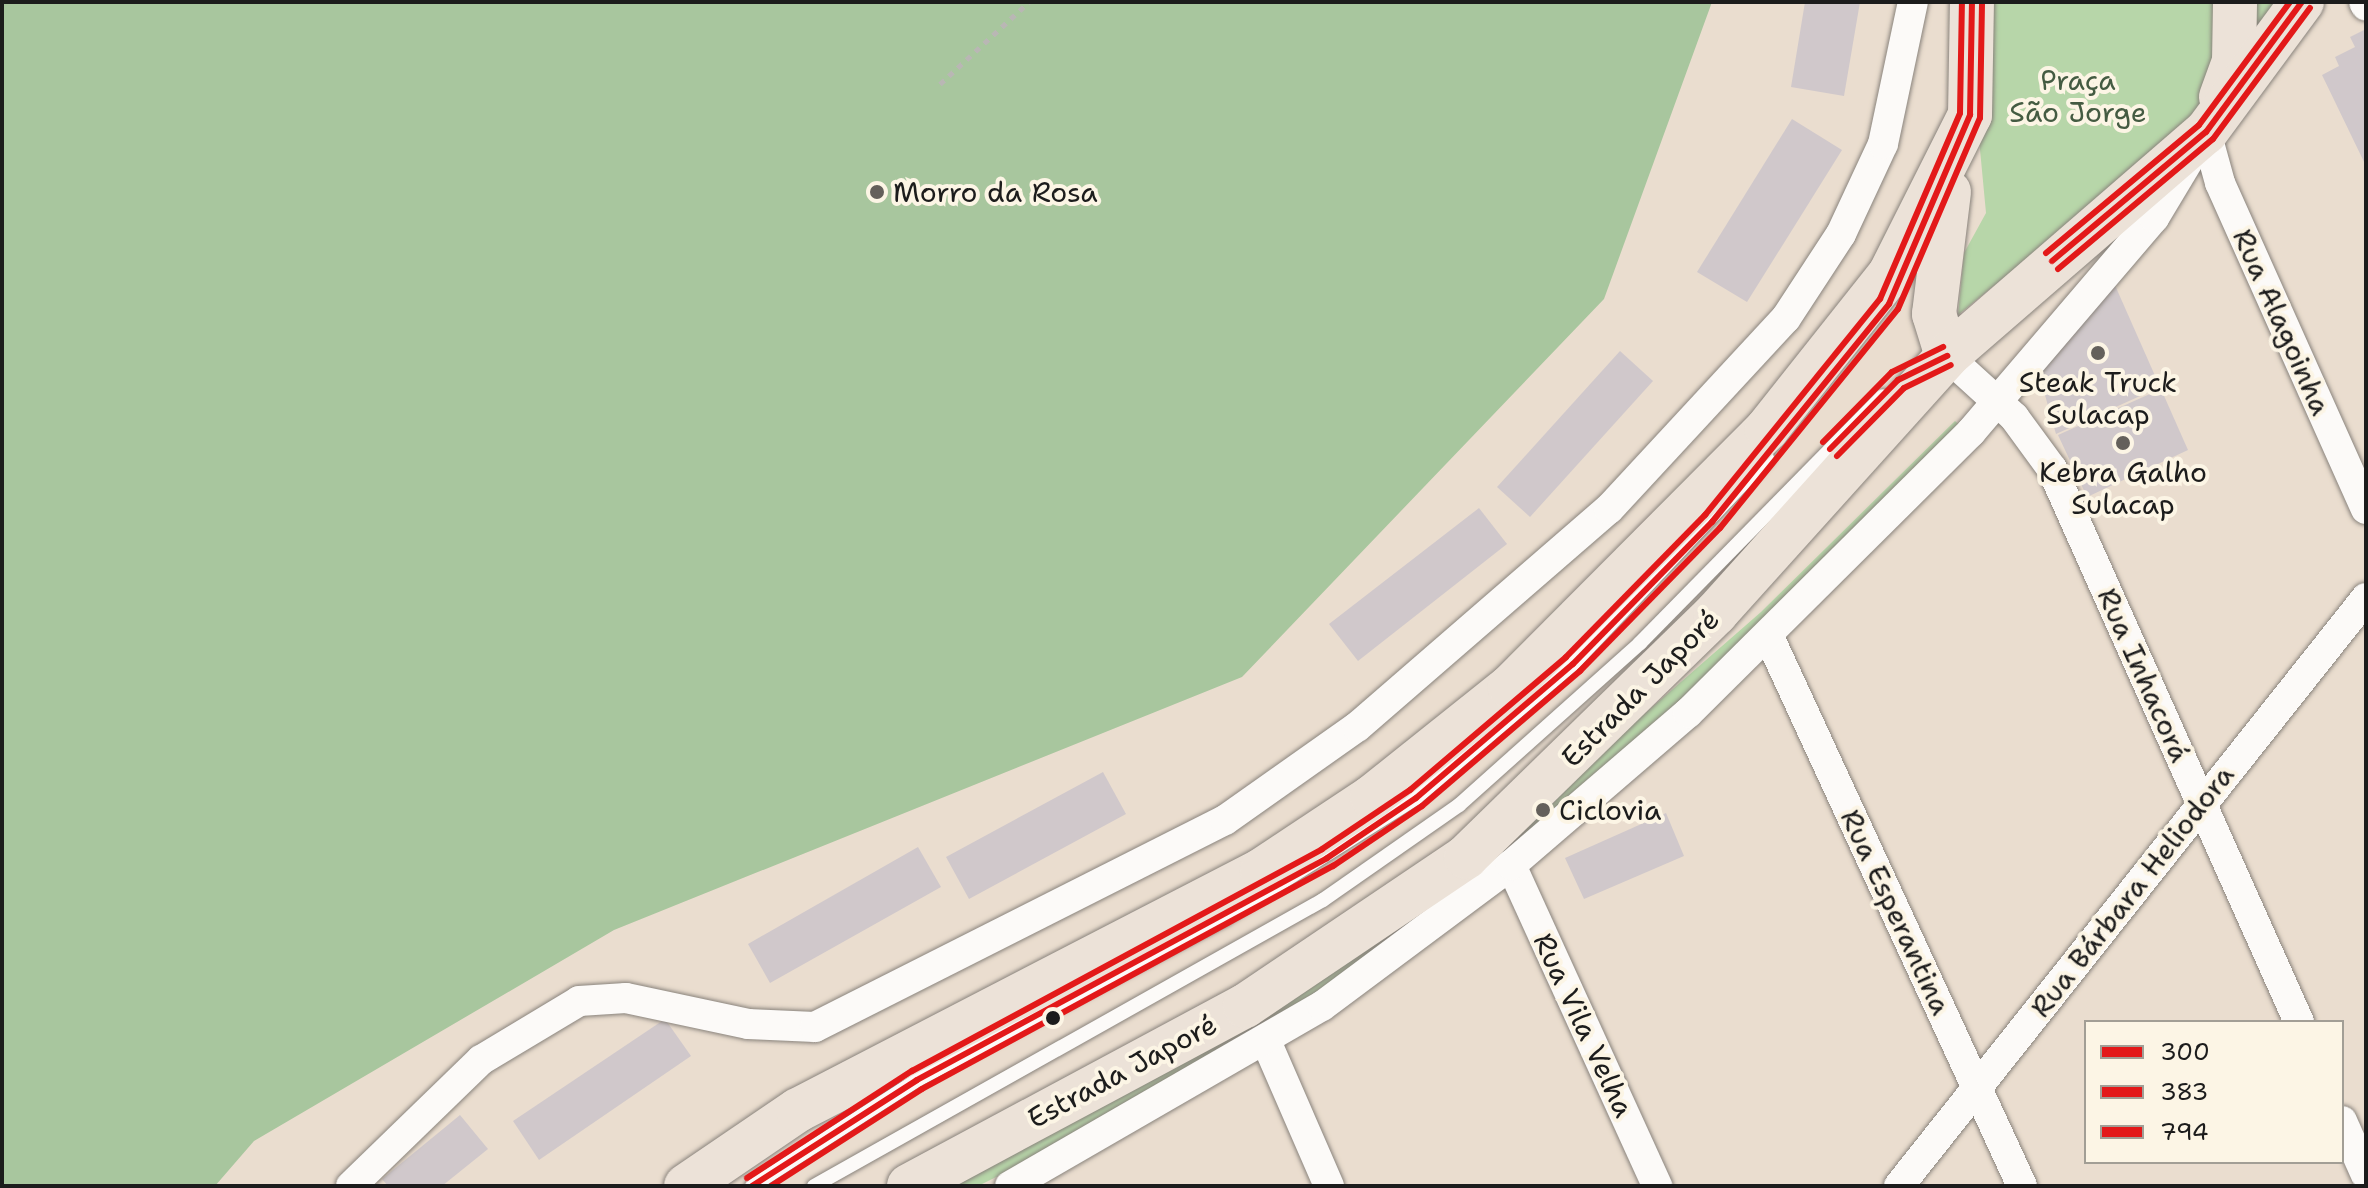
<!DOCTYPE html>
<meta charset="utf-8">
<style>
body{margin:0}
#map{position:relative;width:2368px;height:1188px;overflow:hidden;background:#eaddcf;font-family:"Shantell Sans",sans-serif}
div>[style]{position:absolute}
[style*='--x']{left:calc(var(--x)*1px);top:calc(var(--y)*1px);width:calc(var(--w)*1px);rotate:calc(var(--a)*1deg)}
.green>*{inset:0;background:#b7d6a9}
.forest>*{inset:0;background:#a8c69e}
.building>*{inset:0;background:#d0c8cb}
.path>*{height:5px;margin-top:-2.5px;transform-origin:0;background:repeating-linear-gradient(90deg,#b9b7b4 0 6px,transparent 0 12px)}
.roads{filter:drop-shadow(0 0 2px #89837c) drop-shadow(0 0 2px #89837c)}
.service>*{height:14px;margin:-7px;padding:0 7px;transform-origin:7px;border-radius:7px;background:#fcfaf8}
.minor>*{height:30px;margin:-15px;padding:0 15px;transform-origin:15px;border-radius:15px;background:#fcfaf8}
.primary>*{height:44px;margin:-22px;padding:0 22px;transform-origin:22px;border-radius:22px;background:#ece2d8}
.bus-1>*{height:6px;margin:-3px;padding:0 3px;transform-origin:3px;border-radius:3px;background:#e31919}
.bus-2>*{height:6px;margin:-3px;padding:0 3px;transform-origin:3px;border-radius:3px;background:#e31919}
.bus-3>*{height:6px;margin:-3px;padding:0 3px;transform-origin:3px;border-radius:3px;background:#e31919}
.dots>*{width:22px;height:22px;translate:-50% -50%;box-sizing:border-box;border:4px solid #fcf5e5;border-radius:50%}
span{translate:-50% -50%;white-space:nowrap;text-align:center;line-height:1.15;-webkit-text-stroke:8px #fcf5e5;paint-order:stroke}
.park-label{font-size:28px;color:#445b42}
.poi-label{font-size:28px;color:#1c1c1c}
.left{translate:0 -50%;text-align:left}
.street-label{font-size:28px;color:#1c1c1c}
.frame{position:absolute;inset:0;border:4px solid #1c1c1c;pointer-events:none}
.legend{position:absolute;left:2084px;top:1020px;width:260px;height:144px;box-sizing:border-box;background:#fcf5e5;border:2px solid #a29e95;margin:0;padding:10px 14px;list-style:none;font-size:24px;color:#1c1c1c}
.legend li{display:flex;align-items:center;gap:16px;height:40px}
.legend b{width:40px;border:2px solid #a29e95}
</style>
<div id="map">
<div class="green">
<i style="clip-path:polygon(1983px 2px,2302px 2px,2202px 116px,1958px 315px,1964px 253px,1986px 213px,1976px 107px)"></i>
<i style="clip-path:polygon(1955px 421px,1966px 431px,1604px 772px,1395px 945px,1109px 1121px,978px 1186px,920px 1186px,1587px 764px,1761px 612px)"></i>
</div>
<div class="forest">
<i style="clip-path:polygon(2px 2px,1712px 2px,1604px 299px,1242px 677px,614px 930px,254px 1141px,215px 1186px,2px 1186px)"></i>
</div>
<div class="building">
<i style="clip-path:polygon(1805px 2px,1860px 2px,1844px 96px,1791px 87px)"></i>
<i style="clip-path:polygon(2366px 29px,2366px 166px,2322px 75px,2339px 66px,2335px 57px,2355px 47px,2350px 37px)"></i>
<i style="clip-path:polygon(1792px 119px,1842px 150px,1747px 302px,1697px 272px)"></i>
<i style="clip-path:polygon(2114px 283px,2160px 387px,2056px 434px,2039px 374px)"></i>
<i style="clip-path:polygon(1620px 351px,1653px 381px,1530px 517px,1497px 487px)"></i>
<i style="clip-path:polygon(2161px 389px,2188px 450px,2087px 497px,2058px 435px)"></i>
<i style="clip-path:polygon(1479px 508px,1507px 544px,1358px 661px,1329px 624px)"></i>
<i style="clip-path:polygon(1103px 772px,1126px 814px,969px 899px,946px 857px)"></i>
<i style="clip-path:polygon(1666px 813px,1684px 856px,1584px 899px,1565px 858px)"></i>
<i style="clip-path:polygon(918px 847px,941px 887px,770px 983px,748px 944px)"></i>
<i style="clip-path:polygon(665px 1019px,691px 1056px,539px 1160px,513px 1121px)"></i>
<i style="clip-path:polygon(460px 1115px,488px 1149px,442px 1186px,388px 1186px,382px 1179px)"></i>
</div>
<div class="path">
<i style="--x:940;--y:84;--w:121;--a:-42.7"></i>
</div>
<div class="roads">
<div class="service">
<i style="--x:752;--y:1186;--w:196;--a:-32.7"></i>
<i style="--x:917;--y:1080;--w:348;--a:-27.7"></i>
<i style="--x:1225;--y:918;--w:226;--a:-32.1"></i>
<i style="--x:1416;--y:798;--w:206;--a:-40.5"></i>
<i style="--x:1573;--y:664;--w:283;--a:-46.7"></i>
<i style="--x:814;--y:1186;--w:584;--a:-29.33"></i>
<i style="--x:1323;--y:900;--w:166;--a:-34.9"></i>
<i style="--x:1459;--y:805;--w:243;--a:-41.8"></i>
<i style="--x:1640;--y:643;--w:346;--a:-45.5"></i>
</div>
<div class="minor">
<i style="--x:2364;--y:2;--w:4;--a:63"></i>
<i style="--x:2206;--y:132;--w:53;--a:74.6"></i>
<i style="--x:2220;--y:183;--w:357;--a:65.9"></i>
<i style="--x:1947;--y:356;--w:91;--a:42.3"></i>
<i style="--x:2014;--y:417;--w:64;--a:53.8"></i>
<i style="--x:2052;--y:469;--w:606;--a:65.93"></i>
<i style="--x:1770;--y:639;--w:602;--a:65.26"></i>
<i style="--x:1511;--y:865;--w:353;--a:65.5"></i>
<i style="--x:1266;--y:1041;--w:158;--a:66.5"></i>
<i style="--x:2342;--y:1121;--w:59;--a:66"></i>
<i style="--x:351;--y:1186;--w:181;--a:-44.1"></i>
<i style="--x:481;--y:1060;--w:114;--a:-31"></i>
<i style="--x:579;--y:1001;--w:47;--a:-3.7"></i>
<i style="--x:626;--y:998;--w:125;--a:12"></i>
<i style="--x:748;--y:1024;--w:67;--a:2.6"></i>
<i style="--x:815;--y:1027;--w:459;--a:-26.8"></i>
<i style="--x:1225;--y:820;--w:161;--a:-35.2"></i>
<i style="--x:1357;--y:727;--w:333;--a:-40.9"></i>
<i style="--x:1609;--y:509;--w:260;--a:-47.2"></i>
<i style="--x:1786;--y:318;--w:100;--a:-56.8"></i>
<i style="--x:1841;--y:234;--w:99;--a:-65"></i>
<i style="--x:1883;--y:144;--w:145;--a:-78.1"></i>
<i style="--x:1010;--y:1186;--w:360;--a:-30"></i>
<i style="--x:1322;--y:1006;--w:236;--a:-36.7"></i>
<i style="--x:1511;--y:865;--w:233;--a:-40.7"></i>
<i style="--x:1688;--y:713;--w:399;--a:-44.8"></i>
<i style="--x:1971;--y:432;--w:282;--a:-49.5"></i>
<i style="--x:2154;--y:218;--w:70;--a:-59"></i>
<i style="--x:1899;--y:1186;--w:751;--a:-51.54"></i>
</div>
<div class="primary">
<i style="--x:2221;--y:97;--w:38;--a:-70"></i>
<i style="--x:2234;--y:61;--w:59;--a:-89"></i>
<i style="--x:1947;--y:356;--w:44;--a:-107.2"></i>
<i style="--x:1934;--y:314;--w:123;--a:-83"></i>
<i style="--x:686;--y:1186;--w:135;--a:-34.2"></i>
<i style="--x:798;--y:1110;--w:522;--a:-27.35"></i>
<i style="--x:1262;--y:870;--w:132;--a:-33.6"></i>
<i style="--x:1372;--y:797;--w:176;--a:-38.6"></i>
<i style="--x:1510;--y:687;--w:364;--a:-45.1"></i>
<i style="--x:1767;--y:429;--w:198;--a:-51.6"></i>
<i style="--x:1890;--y:274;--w:178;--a:-63.3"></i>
<i style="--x:1970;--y:115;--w:113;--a:-89"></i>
<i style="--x:909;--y:1186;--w:381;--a:-28.2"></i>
<i style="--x:1245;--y:1006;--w:267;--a:-34"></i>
<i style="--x:1466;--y:857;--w:349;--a:-44.3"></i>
<i style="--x:1716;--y:613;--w:346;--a:-48"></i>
<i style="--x:1947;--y:356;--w:342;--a:-40.9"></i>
<i style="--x:2206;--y:132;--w:162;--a:-53.6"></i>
</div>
</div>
<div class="bus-1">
<i style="--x:2052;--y:261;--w:201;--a:-40"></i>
<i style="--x:2206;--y:132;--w:162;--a:-53.6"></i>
<i style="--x:1830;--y:449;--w:97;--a:-45.4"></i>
<i style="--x:1898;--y:380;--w:55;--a:-26.1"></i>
<i style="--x:752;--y:1186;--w:196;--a:-32.7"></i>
<i style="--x:917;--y:1080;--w:466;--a:-28.4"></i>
<i style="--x:1327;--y:858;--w:107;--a:-34"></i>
<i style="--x:1416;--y:798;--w:206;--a:-40.5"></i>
<i style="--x:1573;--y:664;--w:199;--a:-45.6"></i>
<i style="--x:1712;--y:522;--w:281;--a:-50.9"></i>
<i style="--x:1889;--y:304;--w:206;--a:-66.8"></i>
<i style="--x:1970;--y:115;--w:113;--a:-89"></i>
</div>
<div class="bus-2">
<i style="--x:2058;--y:269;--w:202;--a:-40"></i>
<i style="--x:2213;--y:139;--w:163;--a:-53.5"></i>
<i style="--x:1837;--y:456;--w:95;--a:-45.4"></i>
<i style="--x:1904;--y:388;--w:52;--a:-26.1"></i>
<i style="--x:771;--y:1186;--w:179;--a:-32.7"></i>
<i style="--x:922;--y:1089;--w:468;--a:-28.5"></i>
<i style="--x:1333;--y:866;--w:107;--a:-34"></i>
<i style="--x:1422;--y:806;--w:208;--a:-40.5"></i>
<i style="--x:1580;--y:671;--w:200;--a:-45.6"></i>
<i style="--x:1720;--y:528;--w:282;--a:-50.9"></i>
<i style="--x:1898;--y:309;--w:208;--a:-66.8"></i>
<i style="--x:1980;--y:118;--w:116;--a:-89"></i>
</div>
<div class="bus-3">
<i style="--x:2046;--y:253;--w:199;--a:-39.9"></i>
<i style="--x:2199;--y:125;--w:153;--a:-53.5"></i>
<i style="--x:1823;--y:442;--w:98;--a:-45.4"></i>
<i style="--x:1892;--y:372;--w:57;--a:-26.1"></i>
<i style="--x:747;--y:1178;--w:197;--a:-33"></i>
<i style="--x:912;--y:1071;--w:466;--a:-28.4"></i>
<i style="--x:1322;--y:849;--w:106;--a:-33.8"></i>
<i style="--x:1410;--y:790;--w:205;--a:-40.4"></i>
<i style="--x:1566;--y:657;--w:199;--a:-45.6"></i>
<i style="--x:1705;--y:515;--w:278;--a:-51"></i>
<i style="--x:1880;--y:299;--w:202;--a:-66.7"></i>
<i style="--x:1960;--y:113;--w:111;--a:-89"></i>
</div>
<div class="dots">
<i style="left:877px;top:192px;background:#64605b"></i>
<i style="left:2098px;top:353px;background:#64605b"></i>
<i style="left:2123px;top:443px;background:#64605b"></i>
<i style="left:1543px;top:810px;background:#64605b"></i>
<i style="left:1053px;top:1018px;background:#1c1c1c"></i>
</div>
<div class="park-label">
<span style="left:2078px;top:96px">Praça<br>São Jorge</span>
</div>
<div class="poi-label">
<span class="left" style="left:893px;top:192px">Morro da Rosa</span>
<span style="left:2098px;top:398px">Steak Truck<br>Sulacap</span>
<span style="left:2123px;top:488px">Kebra Galho<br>Sulacap</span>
<span class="left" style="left:1559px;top:810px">Ciclovia</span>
</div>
<div class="street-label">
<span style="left:2282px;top:322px;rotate:66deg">Rua Alagoinha</span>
<span style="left:2144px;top:675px;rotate:66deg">Rua Inhacorá</span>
<span style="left:1640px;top:688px;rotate:-45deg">Estrada Japoré</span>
<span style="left:2132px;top:891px;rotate:-52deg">Rua Bárbara Heliodora</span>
<span style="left:1896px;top:912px;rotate:65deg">Rua Esperantina</span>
<span style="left:1584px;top:1025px;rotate:65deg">Rua Vila Velha</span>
<span style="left:1122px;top:1071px;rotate:-28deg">Estrada Japoré</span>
</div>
<div class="frame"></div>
<ul class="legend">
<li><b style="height:10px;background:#e31919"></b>300</li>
<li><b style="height:10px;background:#e31919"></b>383</li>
<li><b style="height:10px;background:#e31919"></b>794</li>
</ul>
</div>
